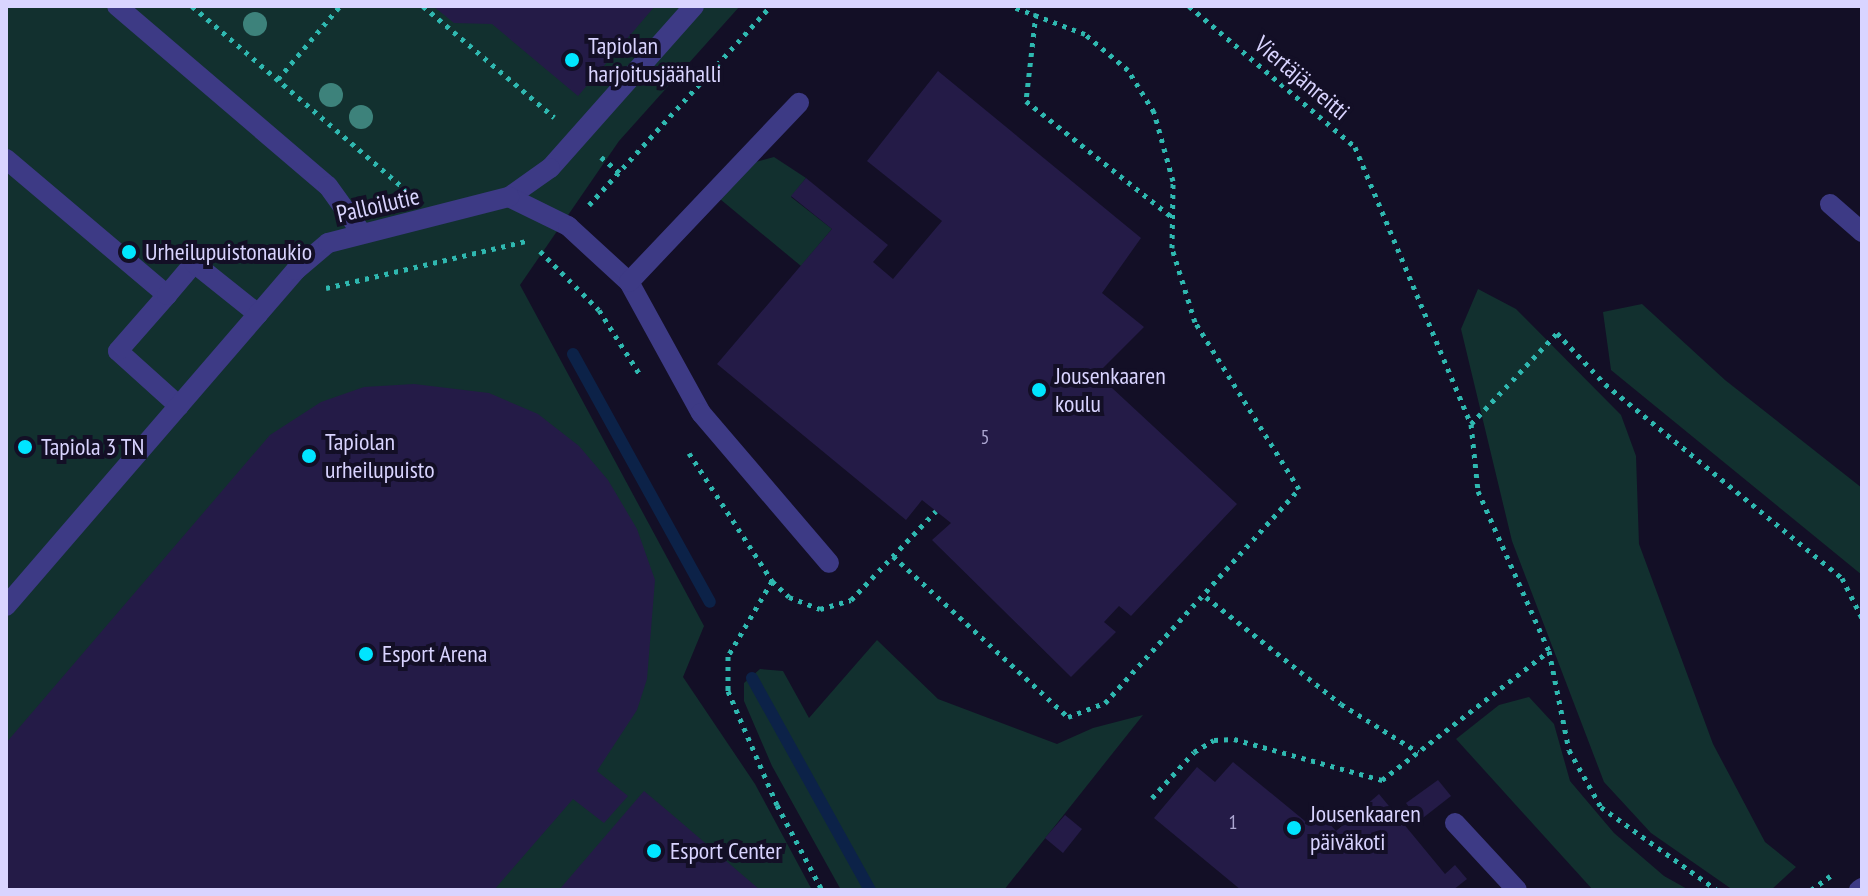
<!DOCTYPE html>
<meta charset="utf-8">
<style>
body{margin:0}
#map{position:relative;width:1868px;height:896px;overflow:hidden;background:#130f26;font-family:"PT Sans Narrow",sans-serif}
div>[style]{position:absolute}
[style*='--x']{left:calc(var(--x)*1px);top:calc(var(--y)*1px);width:calc(var(--w)*1px);rotate:calc(var(--a)*1deg)}
.green>*{inset:0;background:#12302f}
.stream>*{height:12px;margin:-6px;padding:0 6px;transform-origin:6px;border-radius:6px;background:#0c2248}
.building>*{inset:0;background:#241b47}
.path>*{height:5px;margin-top:-2.5px;transform-origin:0;background:repeating-linear-gradient(90deg,#2fb8b0 0 4px,transparent 0 10px)}
.lane>*{height:20px;margin:-10px;padding:0 10px;transform-origin:10px;border-radius:10px;background:#3d3a85}
.street>*{height:20px;margin:-10px;padding:0 10px;transform-origin:10px;border-radius:10px;background:#3d3a85}
.trees>*{width:24px;height:24px;margin:-12px;border-radius:50%;background:#3d827b}
.dots>*{width:22px;height:22px;translate:-50% -50%;box-sizing:border-box;border:4px solid #130f26;border-radius:50%}
span{translate:-50% -50%;white-space:nowrap;text-align:center;line-height:1.15;-webkit-text-stroke:8px #130f26;paint-order:stroke}
.number-label{font-size:20px;color:#aca6d1}
.number-label span{-webkit-text-stroke-width:0}
.poi-label{font-size:24px;color:#d9d4ff}
.left{translate:0 -50%;text-align:left}
.street-label{font-size:24px;color:#d9d4ff}
.frame{position:absolute;inset:0;border:8px solid #d9d4ff;pointer-events:none}
</style>
<div id="map">
<div class="green">
<i style="clip-path:polygon(6px 6px,740px 6px,619px 141px,520px 285px,704px 626px,683px 677px,755px 784px,812px 890px,6px 890px)"></i>
<i style="clip-path:polygon(774px 157px,806px 178px,791px 197px,832px 229px,801px 266px,720px 199px,752px 163px)"></i>
<i style="clip-path:polygon(1478px 289px,1516px 309px,1621px 415px,1636px 456px,1639px 544px,1713px 744px,1765px 842px,1796px 867px,1771px 890px,1733px 890px,1651px 833px,1604px 782px,1512px 541px,1461px 329px)"></i>
<i style="clip-path:polygon(1642px 304px,1725px 380px,1862px 488px,1862px 575px,1611px 370px,1603px 312px)"></i>
<i style="clip-path:polygon(877px 640px,938px 699px,1057px 744px,1093px 728px,1143px 715px,1004px 890px,841px 890px,772px 766px,744px 701px,744px 683px,760px 669px,783px 671px,809px 718px)"></i>
<i style="clip-path:polygon(1529px 697px,1554px 724px,1570px 781px,1614px 833px,1664px 876px,1689px 890px,1593px 890px,1456px 739px,1499px 705px)"></i>
</div>
<div class="stream">
<i style="--x:573;--y:354;--w:283;--a:61.1"></i>
<i style="--x:752;--y:678;--w:243;--a:60.9"></i>
</div>
<div class="building">
<i style="clip-path:polygon(433px 6px,655px 6px,578px 96px,492px 24px,454px 23px)"></i>
<i style="clip-path:polygon(938px 71px,1141px 238px,1102px 293px,1144px 327px,1097px 374px,1237px 504px,1131px 616px,1119px 606px,1104px 622px,1116px 632px,1071px 677px,932px 540px,951px 523px,922px 500px,906px 520px,717px 364px,832px 229px,791px 196px,806px 178px,888px 245px,873px 262px,893px 279px,942px 221px,867px 161px)"></i>
<i style="clip-path:polygon(414px 384px,489px 393px,538px 414px,579px 446px,608px 480px,637px 529px,655px 580px,647px 679px,637px 710px,597px 771px,628px 796px,604px 823px,573px 799px,494px 890px,6px 890px,6px 743px,270px 435px,321px 402px,364px 387px)"></i>
<i style="clip-path:polygon(1233px 762px,1311px 826px,1323px 816px,1336px 831px,1379px 794px,1445px 874px,1455px 865px,1467px 879px,1453px 890px,1241px 890px,1154px 818px,1197px 767px,1215px 782px)"></i>
<i style="clip-path:polygon(1438px 780px,1451px 796px,1419px 821px,1406px 803px)"></i>
<i style="clip-path:polygon(644px 791px,669px 812px,760px 890px,559px 890px)"></i>
<i style="clip-path:polygon(1065px 815px,1082px 829px,1063px 853px,1045px 838px)"></i>
</div>
<div class="path">
<i style="--x:192;--y:6;--w:282;--a:40.7"></i>
<i style="--x:423;--y:6;--w:172;--a:40.3"></i>
<i style="--x:1189;--y:6;--w:218;--a:40.3"></i>
<i style="--x:1355;--y:147;--w:300;--a:67.3"></i>
<i style="--x:1471;--y:424;--w:67;--a:84"></i>
<i style="--x:1478;--y:491;--w:175;--a:66.1"></i>
<i style="--x:1549;--y:651;--w:101;--a:78.6"></i>
<i style="--x:1569;--y:750;--w:65;--a:60.7"></i>
<i style="--x:1601;--y:807;--w:143;--a:35.6"></i>
<i style="--x:1036;--y:13;--w:89;--a:96.5"></i>
<i style="--x:1026;--y:101;--w:188;--a:38.5"></i>
<i style="--x:278;--y:79;--w:96;--a:-49.7"></i>
<i style="--x:601;--y:157;--w:25;--a:40"></i>
<i style="--x:589;--y:205;--w:270;--a:-47.6"></i>
<i style="--x:540;--y:251;--w:83;--a:45"></i>
<i style="--x:599;--y:310;--w:75;--a:57.6"></i>
<i style="--x:326;--y:288;--w:205;--a:-13.2"></i>
<i style="--x:1471;--y:424;--w:125;--a:-46.6"></i>
<i style="--x:1557;--y:333;--w:70;--a:46.7"></i>
<i style="--x:1605;--y:384;--w:306;--a:39.3"></i>
<i style="--x:1842;--y:578;--w:45;--a:63.4"></i>
<i style="--x:689;--y:453;--w:153;--a:57"></i>
<i style="--x:772;--y:581;--w:87;--a:120.4"></i>
<i style="--x:728;--y:656;--w:35;--a:90"></i>
<i style="--x:728;--y:691;--w:124;--a:66.7"></i>
<i style="--x:777;--y:805;--w:96;--a:62.1"></i>
<i style="--x:893;--y:556;--w:238;--a:42.6"></i>
<i style="--x:1068;--y:717;--w:40;--a:-21"></i>
<i style="--x:1105;--y:703;--w:289;--a:-47.8"></i>
<i style="--x:1299;--y:489;--w:197;--a:-121.9"></i>
<i style="--x:1195;--y:322;--w:77;--a:-107.3"></i>
<i style="--x:1172;--y:248;--w:67;--a:-89.1"></i>
<i style="--x:1173;--y:181;--w:72;--a:-105.4"></i>
<i style="--x:1154;--y:112;--w:49;--a:-121.8"></i>
<i style="--x:1128;--y:70;--w:56;--a:-140.1"></i>
<i style="--x:1085;--y:34;--w:79;--a:-159.3"></i>
<i style="--x:772;--y:581;--w:23;--a:43"></i>
<i style="--x:789;--y:597;--w:33;--a:21"></i>
<i style="--x:820;--y:609;--w:32;--a:-16"></i>
<i style="--x:851;--y:600;--w:123;--a:-46.3"></i>
<i style="--x:1206;--y:597;--w:172;--a:38.4"></i>
<i style="--x:1341;--y:704;--w:91;--a:31.9"></i>
<i style="--x:1152;--y:798;--w:62;--a:-47.6"></i>
<i style="--x:1194;--y:752;--w:23;--a:-31"></i>
<i style="--x:1214;--y:740;--w:20;--a:-3"></i>
<i style="--x:1234;--y:739;--w:154;--a:15.5"></i>
<i style="--x:1382;--y:780;--w:211;--a:-37.7"></i>
<i style="--x:1811;--y:890;--w:24;--a:-36"></i>
</div>
<div class="lane">
<i style="--x:694;--y:6;--w:217;--a:131.6"></i>
<i style="--x:550;--y:168;--w:50;--a:144.7"></i>
<i style="--x:509;--y:197;--w:66;--a:26.2"></i>
<i style="--x:568;--y:226;--w:83;--a:42.6"></i>
<i style="--x:629;--y:282;--w:149;--a:61.2"></i>
<i style="--x:701;--y:413;--w:197;--a:49.5"></i>
<i style="--x:6;--y:159;--w:211;--a:40.2"></i>
<i style="--x:1830;--y:204;--w:43;--a:41.2"></i>
<i style="--x:629;--y:282;--w:247;--a:-46.5"></i>
<i style="--x:179;--y:406;--w:82;--a:-138"></i>
<i style="--x:118;--y:351;--w:74;--a:-48.8"></i>
<i style="--x:167;--y:295;--w:42;--a:-49.8"></i>
<i style="--x:194;--y:263;--w:82;--a:38.6"></i>
<i style="--x:1455;--y:823;--w:91;--a:47.2"></i>
</div>
<div class="street">
<i style="--x:117;--y:6;--w:277;--a:40.5"></i>
<i style="--x:328;--y:186;--w:57;--a:54.3"></i>
<i style="--x:6;--y:606;--w:444;--a:-49.2"></i>
<i style="--x:296;--y:270;--w:42;--a:-40.2"></i>
<i style="--x:328;--y:243;--w:187;--a:-14.3"></i>
<i style="--x:1859;--y:890;--w:4;--a:-34"></i>
</div>
<div class="trees">
<i style="left:255px;top:24px"></i>
<i style="left:331px;top:95px"></i>
<i style="left:361px;top:117px"></i>
</div>
<div class="dots">
<i style="left:572px;top:60px;background:#00e5ff"></i>
<i style="left:129px;top:252px;background:#00e5ff"></i>
<i style="left:1039px;top:390px;background:#00e5ff"></i>
<i style="left:25px;top:447px;background:#00e5ff"></i>
<i style="left:309px;top:456px;background:#00e5ff"></i>
<i style="left:366px;top:654px;background:#00e5ff"></i>
<i style="left:1294px;top:828px;background:#00e5ff"></i>
<i style="left:654px;top:851px;background:#00e5ff"></i>
</div>
<div class="number-label">
<span style="left:985px;top:437px">5</span>
<span style="left:1233px;top:822px">1</span>
</div>
<div class="poi-label">
<span class="left" style="left:588px;top:60px">Tapiolan<br>harjoitusjäähalli</span>
<span class="left" style="left:145px;top:252px">Urheilupuistonaukio</span>
<span class="left" style="left:1055px;top:390px">Jousenkaaren<br>koulu</span>
<span class="left" style="left:325px;top:456px">Tapiolan<br>urheilupuisto</span>
<span class="left" style="left:41px;top:447px">Tapiola 3 TN</span>
<span class="left" style="left:382px;top:654px">Esport Arena</span>
<span class="left" style="left:1310px;top:828px">Jousenkaaren<br>päiväkoti</span>
<span class="left" style="left:670px;top:851px">Esport Center</span>
</div>
<div class="street-label">
<span style="left:1302px;top:78px;rotate:40deg">Viertäjänreitti</span>
<span style="left:378px;top:205px;rotate:-13deg">Palloilutie</span>
</div>
<div class="frame"></div>
</div>
